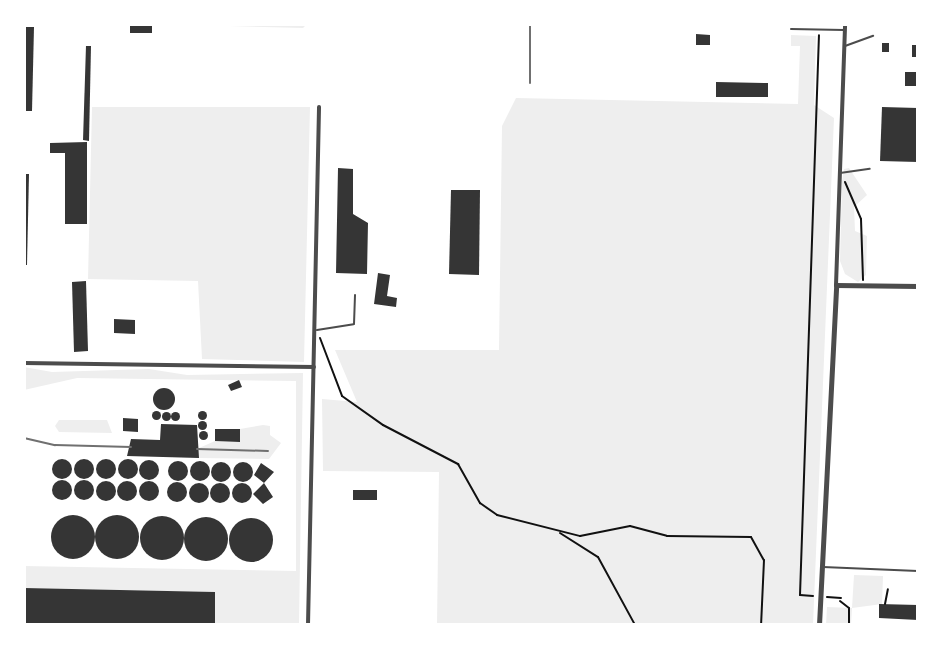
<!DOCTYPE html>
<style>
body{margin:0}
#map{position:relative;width:942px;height:649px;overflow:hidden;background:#fff;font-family:"Work Sans",sans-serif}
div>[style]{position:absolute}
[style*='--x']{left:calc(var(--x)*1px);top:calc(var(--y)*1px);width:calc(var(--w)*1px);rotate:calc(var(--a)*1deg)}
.green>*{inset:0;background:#eee}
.building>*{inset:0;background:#353535}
.round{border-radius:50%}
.path>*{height:2px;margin:-1px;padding:0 1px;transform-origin:1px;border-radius:1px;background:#111}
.service>*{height:2px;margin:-1px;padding:0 1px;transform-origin:1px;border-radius:1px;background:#4c4c4c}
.minor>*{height:4px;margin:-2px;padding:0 2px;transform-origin:2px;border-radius:2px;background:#4c4c4c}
.tertiary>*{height:5px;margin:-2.5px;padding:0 2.5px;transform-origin:2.5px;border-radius:2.5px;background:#4c4c4c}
.rail>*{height:2px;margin:-1px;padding:0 1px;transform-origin:1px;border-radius:1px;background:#707070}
span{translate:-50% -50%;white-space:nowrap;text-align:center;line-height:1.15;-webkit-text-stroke:6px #fff;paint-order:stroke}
.frame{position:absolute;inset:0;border:26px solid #fff;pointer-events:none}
</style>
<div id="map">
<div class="green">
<i style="clip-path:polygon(156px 24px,307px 24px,303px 28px)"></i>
<i style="clip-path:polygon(791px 35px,816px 36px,814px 105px,834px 118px,813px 625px,437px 625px,439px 472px,323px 471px,322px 399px,357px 402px,335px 350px,499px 350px,502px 126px,516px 98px,798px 104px,800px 46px,791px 46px)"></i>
<i style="clip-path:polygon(92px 107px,310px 107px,304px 362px,202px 359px,198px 281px,88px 279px)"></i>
<i style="clip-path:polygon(849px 168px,867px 195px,854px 207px,855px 231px,867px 236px,866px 275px,858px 282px,845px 274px,840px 261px,842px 181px,844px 169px)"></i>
<i style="clip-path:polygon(24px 367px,52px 372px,149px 369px,187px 375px,303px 373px,299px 625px,215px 625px,215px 592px,24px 588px,24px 566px,296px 571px,296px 381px,77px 378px,24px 390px)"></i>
<i style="clip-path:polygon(59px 420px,107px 420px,112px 433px,59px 432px,55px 426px)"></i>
<i style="clip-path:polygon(263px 425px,270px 426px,270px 435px,281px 443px,269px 459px,199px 458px,197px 449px,215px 441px,240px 442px,240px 429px)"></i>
<i style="clip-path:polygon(854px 575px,883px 576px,882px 604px,852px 608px,851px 625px,826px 625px,827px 607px,852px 608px)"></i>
</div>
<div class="building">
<i style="clip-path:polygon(130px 24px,152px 24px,152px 33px,130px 33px)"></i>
<i style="clip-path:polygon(24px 27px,34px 27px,32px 111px,24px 111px)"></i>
<i style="clip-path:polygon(696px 34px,710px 35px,710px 45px,696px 45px)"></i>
<i style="clip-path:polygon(882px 43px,889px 43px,889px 52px,882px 52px)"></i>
<i style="clip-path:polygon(912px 45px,918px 45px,918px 57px,912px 57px)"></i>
<i style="clip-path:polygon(86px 46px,91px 46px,89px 141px,83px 140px)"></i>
<i style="clip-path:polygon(905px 72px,918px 72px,918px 86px,905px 86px)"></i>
<i style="clip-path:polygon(716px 82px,768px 83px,768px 97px,716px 97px)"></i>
<i style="clip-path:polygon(882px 107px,918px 108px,918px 162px,880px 161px)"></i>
<i style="clip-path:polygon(87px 142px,87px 224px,65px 224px,65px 153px,50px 153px,50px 143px)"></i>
<i style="clip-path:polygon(338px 168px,353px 169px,353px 214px,368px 223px,367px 274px,336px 273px)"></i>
<i style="clip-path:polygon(24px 174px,29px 174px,27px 265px,24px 265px)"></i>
<i style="clip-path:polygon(451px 190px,480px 190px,479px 275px,449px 274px)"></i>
<i style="clip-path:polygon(378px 273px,390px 275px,387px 296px,397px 298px,396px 307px,374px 304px)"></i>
<i style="clip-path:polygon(86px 281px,88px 351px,74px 352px,72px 282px)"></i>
<i style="clip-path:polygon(114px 319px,135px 320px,135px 334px,114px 333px)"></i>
<i style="clip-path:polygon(239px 380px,242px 387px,231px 391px,228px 385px)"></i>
<i class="round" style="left:153px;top:388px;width:22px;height:22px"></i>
<i class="round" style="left:151.5px;top:410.5px;width:9px;height:9px"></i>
<i class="round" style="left:197.5px;top:410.5px;width:9px;height:9px"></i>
<i class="round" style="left:161.5px;top:411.5px;width:9px;height:9px"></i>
<i class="round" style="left:170.5px;top:411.5px;width:9px;height:9px"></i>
<i style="clip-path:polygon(123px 418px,138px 419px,138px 432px,123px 431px)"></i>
<i class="round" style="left:197.5px;top:420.5px;width:9px;height:9px"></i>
<i style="clip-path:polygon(161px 424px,197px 425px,199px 458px,127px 456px,131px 439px,160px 440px)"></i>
<i style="clip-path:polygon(215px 429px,240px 429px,240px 442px,215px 441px)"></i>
<i class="round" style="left:198.5px;top:430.5px;width:9px;height:9px"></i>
<i class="round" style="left:96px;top:459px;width:20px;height:20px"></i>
<i class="round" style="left:74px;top:459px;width:20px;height:20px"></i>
<i class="round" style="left:118px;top:459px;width:20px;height:20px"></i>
<i class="round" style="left:52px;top:459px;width:20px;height:20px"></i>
<i class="round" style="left:139px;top:460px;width:20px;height:20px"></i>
<i class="round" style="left:190px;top:461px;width:20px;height:20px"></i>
<i class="round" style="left:168px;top:461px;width:20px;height:20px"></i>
<i class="round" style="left:233px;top:462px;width:20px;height:20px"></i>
<i class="round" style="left:211px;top:462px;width:20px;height:20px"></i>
<i style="clip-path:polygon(261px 463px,274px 472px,264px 483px,273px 497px,263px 504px,253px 494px,264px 483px,254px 475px)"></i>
<i class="round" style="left:74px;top:480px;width:20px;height:20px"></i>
<i class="round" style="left:52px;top:480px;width:20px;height:20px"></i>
<i class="round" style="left:117px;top:481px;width:20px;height:20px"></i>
<i class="round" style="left:139px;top:481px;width:20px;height:20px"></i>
<i class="round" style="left:96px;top:481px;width:20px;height:20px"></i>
<i class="round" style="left:167px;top:482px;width:20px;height:20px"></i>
<i class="round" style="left:210px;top:483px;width:20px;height:20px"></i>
<i class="round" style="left:189px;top:483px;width:20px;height:20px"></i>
<i class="round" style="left:232px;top:483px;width:20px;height:20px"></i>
<i style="clip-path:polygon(353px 490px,377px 490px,377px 500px,353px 500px)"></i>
<i class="round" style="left:51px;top:515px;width:44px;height:44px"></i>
<i class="round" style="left:95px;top:515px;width:44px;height:44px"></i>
<i class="round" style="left:140px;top:516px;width:44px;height:44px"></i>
<i class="round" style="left:184px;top:517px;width:44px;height:44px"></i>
<i class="round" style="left:229px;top:518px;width:44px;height:44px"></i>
<i style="clip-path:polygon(24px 588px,215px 592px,215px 625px,24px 625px)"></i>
<i style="clip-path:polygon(879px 604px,918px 605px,918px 620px,879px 618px)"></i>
</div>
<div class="path">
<i style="--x:277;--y:24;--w:26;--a:2"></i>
<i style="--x:845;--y:182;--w:40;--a:66.6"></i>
<i style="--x:861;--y:219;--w:61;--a:88.1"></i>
<i style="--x:320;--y:338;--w:62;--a:69.2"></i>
<i style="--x:342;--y:396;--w:50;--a:35.3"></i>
<i style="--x:383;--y:425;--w:85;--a:27.5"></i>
<i style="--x:458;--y:464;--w:45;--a:60.6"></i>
<i style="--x:480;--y:503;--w:21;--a:35"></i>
<i style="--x:497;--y:515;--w:86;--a:14.2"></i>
<i style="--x:580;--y:536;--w:51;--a:-11.3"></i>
<i style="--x:630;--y:526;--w:38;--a:15"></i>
<i style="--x:667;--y:536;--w:84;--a:0.7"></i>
<i style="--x:751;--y:537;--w:26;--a:61"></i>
<i style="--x:764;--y:560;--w:65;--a:92.6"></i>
<i style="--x:560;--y:533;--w:45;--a:32.3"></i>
<i style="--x:598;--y:557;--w:77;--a:61.4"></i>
<i style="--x:813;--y:596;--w:13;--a:-176"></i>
<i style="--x:800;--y:595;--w:560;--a:-88.06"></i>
<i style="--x:827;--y:597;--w:14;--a:4"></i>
<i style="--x:840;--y:601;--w:11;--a:38"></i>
<i style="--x:849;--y:608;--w:17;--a:90"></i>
<i style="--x:885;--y:604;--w:15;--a:-79"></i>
</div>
<div class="service">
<i style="--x:791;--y:29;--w:53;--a:1.1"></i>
<i style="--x:845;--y:46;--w:30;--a:-20"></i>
<i style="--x:840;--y:173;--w:30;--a:-8"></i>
<i style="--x:317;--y:330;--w:37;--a:-9"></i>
<i style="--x:354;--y:324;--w:29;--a:-88"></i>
<i style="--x:823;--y:567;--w:95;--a:2.4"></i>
</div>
<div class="minor">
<i style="--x:836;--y:285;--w:261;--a:-88"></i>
<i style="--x:24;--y:363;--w:290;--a:0.8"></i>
<i style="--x:308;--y:625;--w:518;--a:-88.78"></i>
</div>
<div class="tertiary">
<i style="--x:819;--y:625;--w:340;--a:-87.1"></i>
<i style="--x:836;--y:285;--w:82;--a:0.7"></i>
</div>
<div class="rail">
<i style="--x:530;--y:83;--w:59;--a:-90"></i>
<i style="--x:24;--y:438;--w:32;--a:13"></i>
<i style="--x:55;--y:445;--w:76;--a:1.5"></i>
<i style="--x:197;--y:449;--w:71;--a:1.6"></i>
</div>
<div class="frame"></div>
</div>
